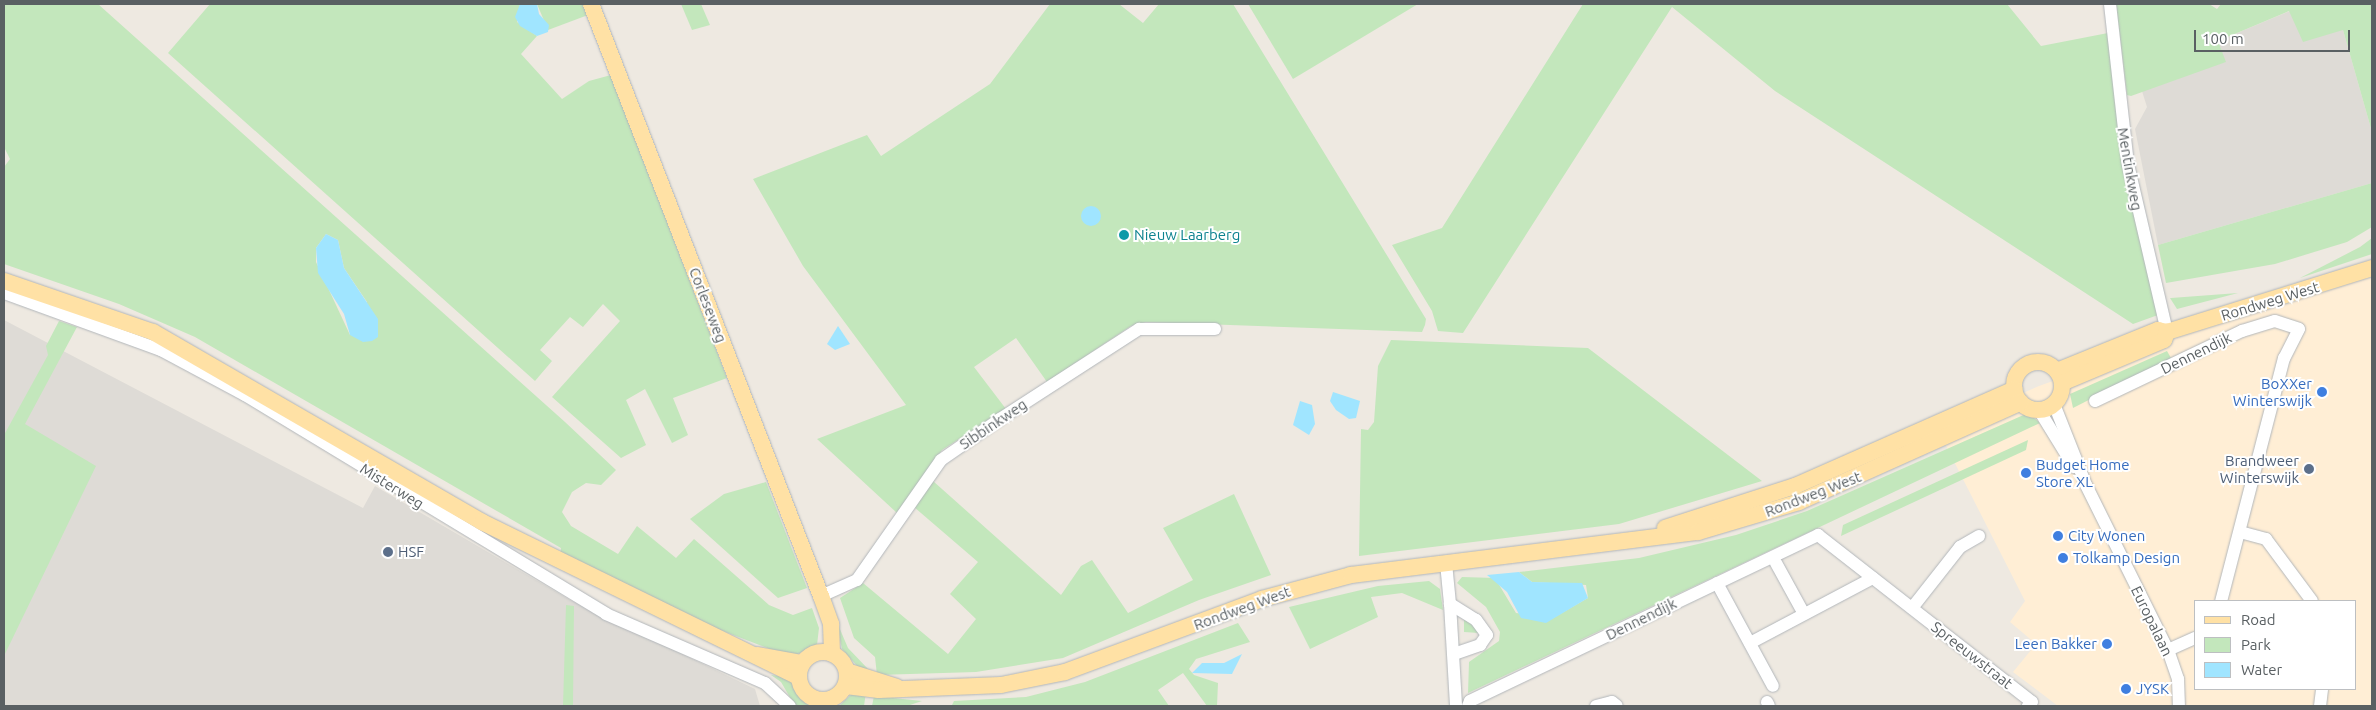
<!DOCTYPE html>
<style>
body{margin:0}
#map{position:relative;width:2376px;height:710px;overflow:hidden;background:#eee9e1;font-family:Ubuntu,sans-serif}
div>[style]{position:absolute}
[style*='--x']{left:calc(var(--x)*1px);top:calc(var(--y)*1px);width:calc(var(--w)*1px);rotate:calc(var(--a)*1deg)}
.commercial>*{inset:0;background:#ffeed5}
.industrial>*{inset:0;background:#dedbd6}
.green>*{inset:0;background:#c3e7bc}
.water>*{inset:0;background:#a0e5ff}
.round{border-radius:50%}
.roads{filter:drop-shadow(0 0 1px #b2b6ba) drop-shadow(0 0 1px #b2b6ba)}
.minor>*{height:12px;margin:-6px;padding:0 6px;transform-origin:6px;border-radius:6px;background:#fff}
.major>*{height:16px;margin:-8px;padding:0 8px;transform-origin:8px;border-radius:8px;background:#ffe1a5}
.major>.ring{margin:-8px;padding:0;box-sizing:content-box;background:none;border:16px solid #ffe1a5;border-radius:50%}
.dots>*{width:14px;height:14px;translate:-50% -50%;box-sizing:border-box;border:2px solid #fff;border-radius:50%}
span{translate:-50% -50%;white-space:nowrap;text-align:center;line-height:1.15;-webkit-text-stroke:4px #fff;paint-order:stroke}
.street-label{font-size:15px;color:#5a6063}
.culture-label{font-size:15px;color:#0d838f}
.left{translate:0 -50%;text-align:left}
.shop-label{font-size:15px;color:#366cbe}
.right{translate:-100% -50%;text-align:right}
.service-label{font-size:15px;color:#4e5e75}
.frame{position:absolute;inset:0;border:5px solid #5a6063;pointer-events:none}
.legend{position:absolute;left:2194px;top:600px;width:162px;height:90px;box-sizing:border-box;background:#fff;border:1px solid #bdbfc1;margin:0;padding:6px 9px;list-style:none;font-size:15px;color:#5a6063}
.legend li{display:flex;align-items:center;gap:10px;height:25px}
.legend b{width:25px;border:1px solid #bdbfc1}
.scale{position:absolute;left:2194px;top:30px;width:156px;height:22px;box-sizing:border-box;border:2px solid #5a6063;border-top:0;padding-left:6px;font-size:15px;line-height:18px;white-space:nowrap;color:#5a6063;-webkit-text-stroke:4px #fff;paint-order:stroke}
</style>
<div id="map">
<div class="commercial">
<i style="clip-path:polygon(evenodd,2372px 266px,2372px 706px,2058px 706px,2013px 672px,2036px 644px,2010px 622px,2025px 601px,1938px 430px,2039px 386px,2372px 266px,2195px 601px,2355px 601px,2355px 689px,2195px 689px,2195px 601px)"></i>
</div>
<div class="industrial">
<i style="clip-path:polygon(2290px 11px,2343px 30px,2372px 132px,2372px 183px,2158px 245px,2135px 129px,2147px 107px,2141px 88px,2225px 62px,2218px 41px)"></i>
<i style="clip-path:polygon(4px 320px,363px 508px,375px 486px,570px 600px,755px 689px,760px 706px,4px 706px)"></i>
</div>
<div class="green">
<i style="clip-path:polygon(evenodd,4px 4px,98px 4px,565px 422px,616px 470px,601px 485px,586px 483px,572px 492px,562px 512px,571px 526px,618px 554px,637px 526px,676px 558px,694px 539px,769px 605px,793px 615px,812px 608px,819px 628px,817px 645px,791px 657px,668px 610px,560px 556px,561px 548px,195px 337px,119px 304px,4px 264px,4px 167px,10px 159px,4px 147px,4px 4px,326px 234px,338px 240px,344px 268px,367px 302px,350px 335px,316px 262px,316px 248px,326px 234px)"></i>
<i style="clip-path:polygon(210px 4px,520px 4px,517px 22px,537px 36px,521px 54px,562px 99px,589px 81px,611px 75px,727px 378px,673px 398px,688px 435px,672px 443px,645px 389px,626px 400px,646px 445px,621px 458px,552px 397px,620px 321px,603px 304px,583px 327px,570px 317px,540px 350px,552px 361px,535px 381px,168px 53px)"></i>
<i style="clip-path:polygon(537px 4px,584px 4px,588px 15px,548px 30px)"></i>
<i style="clip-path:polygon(681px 4px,701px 4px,710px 25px,692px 30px)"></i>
<i style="clip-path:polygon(1050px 4px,1119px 4px,1143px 23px,1159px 4px,1233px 4px,1426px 319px,1425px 325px,1422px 332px,1146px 322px,1131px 326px,1047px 382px,1016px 338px,974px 367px,1006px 409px,942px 450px,897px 513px,817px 439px,906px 405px,803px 266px,753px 179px,867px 135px,881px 156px,990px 84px)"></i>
<i style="clip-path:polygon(1248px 4px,1418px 4px,1293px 79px)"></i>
<i style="clip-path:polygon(1583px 4px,2007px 4px,2041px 46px,2108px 33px,2122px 158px,2158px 315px,2133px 324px,1775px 91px,1672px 7px,1463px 333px,1438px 331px,1432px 311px,1392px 245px,1442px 228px)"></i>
<i style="clip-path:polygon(2116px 4px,2209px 4px,2217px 9px,2221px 4px,2372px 4px,2372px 132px,2343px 30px,2303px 42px,2289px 11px,2218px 41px,2226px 62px,2131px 96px,2127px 95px)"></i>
<i style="clip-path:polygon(2372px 183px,2372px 227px,2347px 242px,2275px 264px,2166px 283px,2158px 245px)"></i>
<i style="clip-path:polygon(2372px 238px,2372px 254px,2300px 278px,2360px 247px)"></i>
<i style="clip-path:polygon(2238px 293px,2177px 309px,2170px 298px,2171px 298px)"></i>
<i style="clip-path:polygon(59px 321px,77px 327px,25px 424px,96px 466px,4px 656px,4px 435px,48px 355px,46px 346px)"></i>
<i style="clip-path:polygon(1391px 340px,1588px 348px,1762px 481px,1619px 524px,1359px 556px,1361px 429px,1368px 430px,1374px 422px,1378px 366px)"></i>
<i style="clip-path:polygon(2167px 351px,2171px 358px,2073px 408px,2070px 394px)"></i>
<i style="clip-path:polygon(2028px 413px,2040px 423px,1468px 693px,1469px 662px,1499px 641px,1500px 632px,1486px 607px,1457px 583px,1462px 577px,1495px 578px,1516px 613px,1553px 618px,1588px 598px,1586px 585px,1532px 582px,1519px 572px,1639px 558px,1736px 535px,1807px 511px)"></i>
<i style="clip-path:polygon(2028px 440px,2026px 450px,1841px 536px,1843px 525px)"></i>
<i style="clip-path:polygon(933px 481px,1061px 595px,1081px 566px,1092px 560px,1128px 613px,1193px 580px,1163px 528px,1234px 494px,1271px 575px,1199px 600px,1063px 658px,976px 672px,877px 675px,875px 657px,854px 638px,840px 598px,863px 583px,948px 654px,976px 619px,950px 594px,978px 562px,914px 507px)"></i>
<i style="clip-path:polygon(766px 482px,807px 588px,778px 598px,690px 519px,724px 494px)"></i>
<i style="clip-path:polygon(1429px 581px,1440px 589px,1443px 610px,1402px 593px,1371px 597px,1378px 617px,1310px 649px,1289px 607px,1378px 586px)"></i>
<i style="clip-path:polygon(566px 605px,574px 606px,573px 706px,563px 706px)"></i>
<i style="clip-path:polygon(1464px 619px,1469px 621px,1479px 633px,1464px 632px)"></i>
<i style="clip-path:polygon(836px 620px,848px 648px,868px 669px,858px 667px,842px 649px)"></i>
<i style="clip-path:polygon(1238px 623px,1250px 642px,1196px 659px,1189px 669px,1194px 675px,1218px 683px,1217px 706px,1207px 706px,1183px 673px,1158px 690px,1169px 706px,952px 705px,954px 701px,1026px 697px,1085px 682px)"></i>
<i style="clip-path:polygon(771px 675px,787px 677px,809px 706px,795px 706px,781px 682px)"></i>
<i style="clip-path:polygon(866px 692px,864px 706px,839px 706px,853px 693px)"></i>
<i style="clip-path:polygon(874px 696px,922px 701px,907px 706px,872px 706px)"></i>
</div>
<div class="water">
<i style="clip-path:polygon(520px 4px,537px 4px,539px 14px,549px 25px,548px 32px,537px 36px,520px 26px,515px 17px)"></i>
<i class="round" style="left:1081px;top:206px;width:20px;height:20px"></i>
<i style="clip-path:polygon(326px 234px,338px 240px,344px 268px,378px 319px,378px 337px,372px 341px,363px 342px,350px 335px,344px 314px,318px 273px,316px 248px)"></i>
<i style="clip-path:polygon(838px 326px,850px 344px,835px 350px,827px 344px)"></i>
<i style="clip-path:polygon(1333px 392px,1360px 401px,1356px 418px,1349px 419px,1336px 410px,1330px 401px)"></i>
<i style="clip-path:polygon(1300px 401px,1312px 405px,1315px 424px,1309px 435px,1293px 425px)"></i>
<i style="clip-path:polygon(1519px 572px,1532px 582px,1582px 583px,1588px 598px,1546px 623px,1521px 618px,1507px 592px,1487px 575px)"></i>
<i style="clip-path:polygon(1242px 654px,1232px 674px,1192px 673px,1202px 663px,1224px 663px)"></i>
</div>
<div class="roads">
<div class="minor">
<i style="--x:2110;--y:4;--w:161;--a:83.6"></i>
<i style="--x:2128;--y:164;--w:172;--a:76.9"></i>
<i style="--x:4;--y:293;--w:167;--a:20"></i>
<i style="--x:161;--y:350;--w:95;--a:28.2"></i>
<i style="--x:245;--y:395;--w:422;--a:31.2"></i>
<i style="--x:606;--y:614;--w:173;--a:23.5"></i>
<i style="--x:765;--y:683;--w:34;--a:43"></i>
<i style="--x:2095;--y:401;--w:163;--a:-25.5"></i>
<i style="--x:2242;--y:331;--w:34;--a:-17"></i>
<i style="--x:2275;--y:321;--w:25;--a:18"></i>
<i style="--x:2299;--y:329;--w:33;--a:117"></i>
<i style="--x:2284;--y:358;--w:251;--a:104.5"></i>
<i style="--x:2054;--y:404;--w:87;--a:68.4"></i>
<i style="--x:2086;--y:485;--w:184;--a:63.6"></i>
<i style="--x:2168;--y:650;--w:31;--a:71"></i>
<i style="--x:2178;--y:679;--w:27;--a:88"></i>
<i style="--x:2039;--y:410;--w:67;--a:58.4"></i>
<i style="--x:2240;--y:532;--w:27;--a:15"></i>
<i style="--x:2266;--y:539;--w:77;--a:53.4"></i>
<i style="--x:1446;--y:563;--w:41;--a:84.4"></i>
<i style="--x:1776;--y:563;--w:58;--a:61.2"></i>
<i style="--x:1717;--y:583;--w:117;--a:61.5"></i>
<i style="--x:821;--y:596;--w:39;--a:-24"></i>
<i style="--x:857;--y:580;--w:146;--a:-55"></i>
<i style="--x:941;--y:460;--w:72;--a:-34.8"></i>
<i style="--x:1000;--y:419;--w:166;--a:-32.9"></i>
<i style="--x:1139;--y:329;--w:76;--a:0"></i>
<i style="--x:1912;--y:608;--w:78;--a:-51.8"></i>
<i style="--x:1960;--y:547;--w:22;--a:-30"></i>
<i style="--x:1750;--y:643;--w:139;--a:-27.9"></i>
<i style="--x:2168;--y:650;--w:30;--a:-24"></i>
<i style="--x:1454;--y:654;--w:28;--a:-19"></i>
<i style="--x:1480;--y:645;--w:12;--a:-55"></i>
<i style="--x:1487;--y:635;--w:19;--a:-126"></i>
<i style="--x:1476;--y:620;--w:31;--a:-148"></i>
<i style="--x:1450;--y:604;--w:102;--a:86.6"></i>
<i style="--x:1767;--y:702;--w:4;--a:63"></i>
<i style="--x:1468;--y:706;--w:5;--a:-68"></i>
<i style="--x:1470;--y:701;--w:386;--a:-25.5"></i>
<i style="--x:1818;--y:535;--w:271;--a:38"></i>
<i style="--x:2032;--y:702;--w:6;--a:135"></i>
<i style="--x:1596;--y:706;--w:16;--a:-14"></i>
<i style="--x:1612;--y:702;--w:6;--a:39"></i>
<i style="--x:2320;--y:706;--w:17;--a:-83"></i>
</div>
<div class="major">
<i style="--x:591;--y:4;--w:635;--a:68.77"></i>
<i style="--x:821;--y:596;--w:30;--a:70"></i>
<i style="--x:831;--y:624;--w:30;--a:88"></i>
<i style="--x:4;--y:281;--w:157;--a:18.9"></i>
<i style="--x:153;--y:332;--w:380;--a:30"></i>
<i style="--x:482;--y:522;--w:352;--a:26.1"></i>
<i class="ring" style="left:2014px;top:362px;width:32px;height:32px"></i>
<i style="--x:2057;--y:371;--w:109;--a:-22.1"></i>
<i style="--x:2158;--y:330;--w:9;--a:13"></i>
<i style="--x:2167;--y:332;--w:215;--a:-17.3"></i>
<i style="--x:2062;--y:383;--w:111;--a:-22.9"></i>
<i style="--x:2164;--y:340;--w:9;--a:-69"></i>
<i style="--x:1665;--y:528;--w:137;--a:-17.9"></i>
<i style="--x:1795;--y:486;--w:240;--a:-23.8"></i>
<i class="ring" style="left:799px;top:652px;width:32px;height:32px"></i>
<i style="--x:758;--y:655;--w:45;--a:10.3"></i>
<i style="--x:847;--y:671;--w:52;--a:17.7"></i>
<i style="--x:846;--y:686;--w:33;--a:7"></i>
<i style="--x:879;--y:690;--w:122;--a:-2.3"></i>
<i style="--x:1001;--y:685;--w:65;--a:-11.5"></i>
<i style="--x:1065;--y:672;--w:210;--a:-20.3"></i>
<i style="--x:1262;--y:599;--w:92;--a:-15.1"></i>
<i style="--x:1351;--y:575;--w:350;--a:-7.1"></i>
<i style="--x:1698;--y:532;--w:105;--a:-16.5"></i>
<i style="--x:1799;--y:502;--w:243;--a:-24.2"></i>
</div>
</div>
<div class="dots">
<i style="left:1124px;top:235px;background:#0f9aa8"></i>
<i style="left:2322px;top:392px;background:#3f7fe0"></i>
<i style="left:2309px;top:469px;background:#5c6f8a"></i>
<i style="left:2026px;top:473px;background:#3f7fe0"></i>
<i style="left:2058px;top:536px;background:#3f7fe0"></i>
<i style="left:388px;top:552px;background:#5c6f8a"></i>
<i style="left:2063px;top:558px;background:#3f7fe0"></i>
<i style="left:2107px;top:644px;background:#3f7fe0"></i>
<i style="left:2126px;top:689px;background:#3f7fe0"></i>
</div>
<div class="street-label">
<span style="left:2130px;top:169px;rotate:80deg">Mentinkweg</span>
<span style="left:2270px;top:301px;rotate:-17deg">Rondweg West</span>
<span style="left:708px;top:305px;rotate:69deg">Corleseweg</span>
<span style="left:2196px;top:353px;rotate:-26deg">Dennendijk</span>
<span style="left:993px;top:424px;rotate:-34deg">Sibbinkweg</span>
<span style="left:392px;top:486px;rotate:32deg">Misterweg</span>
<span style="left:1813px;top:494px;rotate:-21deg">Rondweg West</span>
<span style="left:1242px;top:608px;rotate:-20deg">Rondweg West</span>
<span style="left:1641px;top:619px;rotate:-26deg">Dennendijk</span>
<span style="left:2152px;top:621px;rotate:64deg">Europalaan</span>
<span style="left:1972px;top:655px;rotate:38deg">Spreeuwstraat</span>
</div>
<div class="culture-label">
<span class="left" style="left:1134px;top:235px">Nieuw Laarberg</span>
</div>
<div class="shop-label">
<span class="right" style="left:2312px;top:392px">BoXXer<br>Winterswijk</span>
<span class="left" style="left:2036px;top:473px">Budget Home<br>Store XL</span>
<span class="left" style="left:2068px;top:536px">City Wonen</span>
<span class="left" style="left:2073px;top:558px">Tolkamp Design</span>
<span class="right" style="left:2097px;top:644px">Leen Bakker</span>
<span class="left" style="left:2136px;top:689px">JYSK</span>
</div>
<div class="service-label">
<span class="right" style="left:2299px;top:469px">Brandweer<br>Winterswijk</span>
<span class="left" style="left:398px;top:552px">HSF</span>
</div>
<div class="frame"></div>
<ul class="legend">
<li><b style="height:6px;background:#ffe1a5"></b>Road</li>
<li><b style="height:14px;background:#c3e7bc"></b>Park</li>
<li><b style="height:14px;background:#a0e5ff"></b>Water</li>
</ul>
<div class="scale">100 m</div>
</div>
